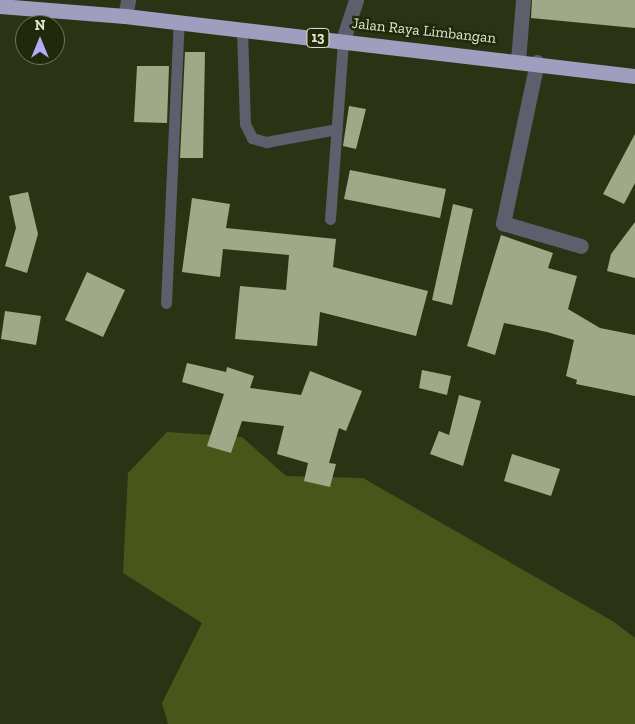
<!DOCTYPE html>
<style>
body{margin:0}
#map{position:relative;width:635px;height:724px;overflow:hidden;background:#2c3315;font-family:"Zilla Slab",serif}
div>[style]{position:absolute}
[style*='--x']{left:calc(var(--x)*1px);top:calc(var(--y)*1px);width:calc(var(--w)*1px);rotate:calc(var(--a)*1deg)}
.green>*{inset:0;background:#4a5619}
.building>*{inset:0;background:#a0a987}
.lane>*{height:11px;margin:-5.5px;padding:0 5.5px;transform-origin:5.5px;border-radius:5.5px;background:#5f5e6c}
.street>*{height:15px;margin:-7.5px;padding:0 7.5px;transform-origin:7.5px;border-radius:7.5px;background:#5f5e6c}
.highway>*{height:15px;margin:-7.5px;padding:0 7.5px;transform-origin:7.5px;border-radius:7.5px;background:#a09dbf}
span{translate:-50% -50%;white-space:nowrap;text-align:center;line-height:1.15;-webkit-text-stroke:5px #22290b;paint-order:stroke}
.shield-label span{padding:1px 4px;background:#22290b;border:1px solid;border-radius:4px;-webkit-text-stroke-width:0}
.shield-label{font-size:14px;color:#e0e5d3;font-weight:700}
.street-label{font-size:15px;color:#e0e5d3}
.north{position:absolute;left:15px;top:15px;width:50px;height:50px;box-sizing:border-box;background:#22290b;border:1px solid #6e745b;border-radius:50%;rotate:0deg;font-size:14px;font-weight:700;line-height:20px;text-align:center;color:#e0e5d3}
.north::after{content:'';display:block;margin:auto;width:18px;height:22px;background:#b4acf9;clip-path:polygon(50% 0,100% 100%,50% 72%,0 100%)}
</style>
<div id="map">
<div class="green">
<i style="clip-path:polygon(167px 432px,242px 437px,286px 476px,363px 478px,614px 622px,635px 638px,635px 724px,168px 724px,162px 703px,202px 623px,123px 573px,128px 473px)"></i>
</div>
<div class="building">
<i style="clip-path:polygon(532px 0,635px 0,635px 28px,531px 18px)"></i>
<i style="clip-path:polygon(185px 52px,205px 52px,203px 158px,180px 158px)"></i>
<i style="clip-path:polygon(137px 66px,169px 66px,167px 123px,134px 122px)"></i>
<i style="clip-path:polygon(349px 106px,366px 109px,356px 149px,343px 146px)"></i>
<i style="clip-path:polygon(635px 134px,635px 183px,624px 204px,603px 194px)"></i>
<i style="clip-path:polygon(350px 170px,446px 189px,440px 218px,344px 199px)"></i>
<i style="clip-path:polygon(28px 192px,38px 234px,27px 273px,5px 266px,16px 228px,9px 196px)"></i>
<i style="clip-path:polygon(192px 198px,230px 204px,226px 228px,336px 239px,333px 267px,428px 291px,416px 336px,320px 312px,317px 346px,235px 339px,240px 286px,286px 290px,289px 255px,223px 249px,220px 277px,182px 272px)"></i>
<i style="clip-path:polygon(453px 204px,473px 209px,452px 305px,432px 300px)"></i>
<i style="clip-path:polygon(635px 222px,635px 278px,607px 271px,611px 254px)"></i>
<i style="clip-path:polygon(501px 235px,553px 253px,548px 268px,577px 276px,568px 309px,600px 328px,635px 335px,635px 396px,576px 384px,577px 380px,566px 376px,574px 340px,547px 332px,504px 323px,495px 355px,467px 346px)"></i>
<i style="clip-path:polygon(87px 272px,125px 290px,103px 337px,65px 320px)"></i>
<i style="clip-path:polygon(5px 311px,41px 316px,36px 345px,1px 339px)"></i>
<i style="clip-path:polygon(187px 363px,226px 372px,227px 367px,254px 376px,250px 388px,301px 395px,310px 371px,362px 391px,346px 431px,339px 428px,329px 463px,336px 464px,330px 487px,304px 481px,308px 463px,277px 454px,284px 426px,242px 421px,231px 453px,207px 446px,224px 394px,182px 382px)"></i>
<i style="clip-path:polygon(422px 370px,451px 376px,447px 395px,419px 388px)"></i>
<i style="clip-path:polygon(459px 395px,481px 401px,463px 466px,430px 454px,439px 431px,449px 435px)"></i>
<i style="clip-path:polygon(512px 454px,560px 469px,551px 496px,504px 481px)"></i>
</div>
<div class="lane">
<i style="--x:242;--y:30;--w:94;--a:88.2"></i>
<i style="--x:245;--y:124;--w:16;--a:63"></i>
<i style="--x:252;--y:138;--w:15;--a:16"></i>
<i style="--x:266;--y:142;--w:72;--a:-10.4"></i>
<i style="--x:330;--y:219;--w:179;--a:-85.8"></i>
<i style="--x:166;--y:303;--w:281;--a:-87.4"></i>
</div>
<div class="street">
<i style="--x:125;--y:16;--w:16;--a:-79"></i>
<i style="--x:343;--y:40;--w:42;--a:-72"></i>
<i style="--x:518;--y:60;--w:60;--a:-85.2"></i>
<i style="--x:537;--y:62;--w:165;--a:101.9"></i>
<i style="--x:503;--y:223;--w:81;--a:16.4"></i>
</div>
<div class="highway">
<i style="--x:0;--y:6;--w:125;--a:4.6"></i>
<i style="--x:125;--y:16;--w:514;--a:6.71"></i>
</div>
<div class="shield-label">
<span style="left:318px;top:38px">13</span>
</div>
<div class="street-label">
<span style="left:424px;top:31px;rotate:6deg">Jalan Raya Limbangan</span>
</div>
<div class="north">N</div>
</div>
